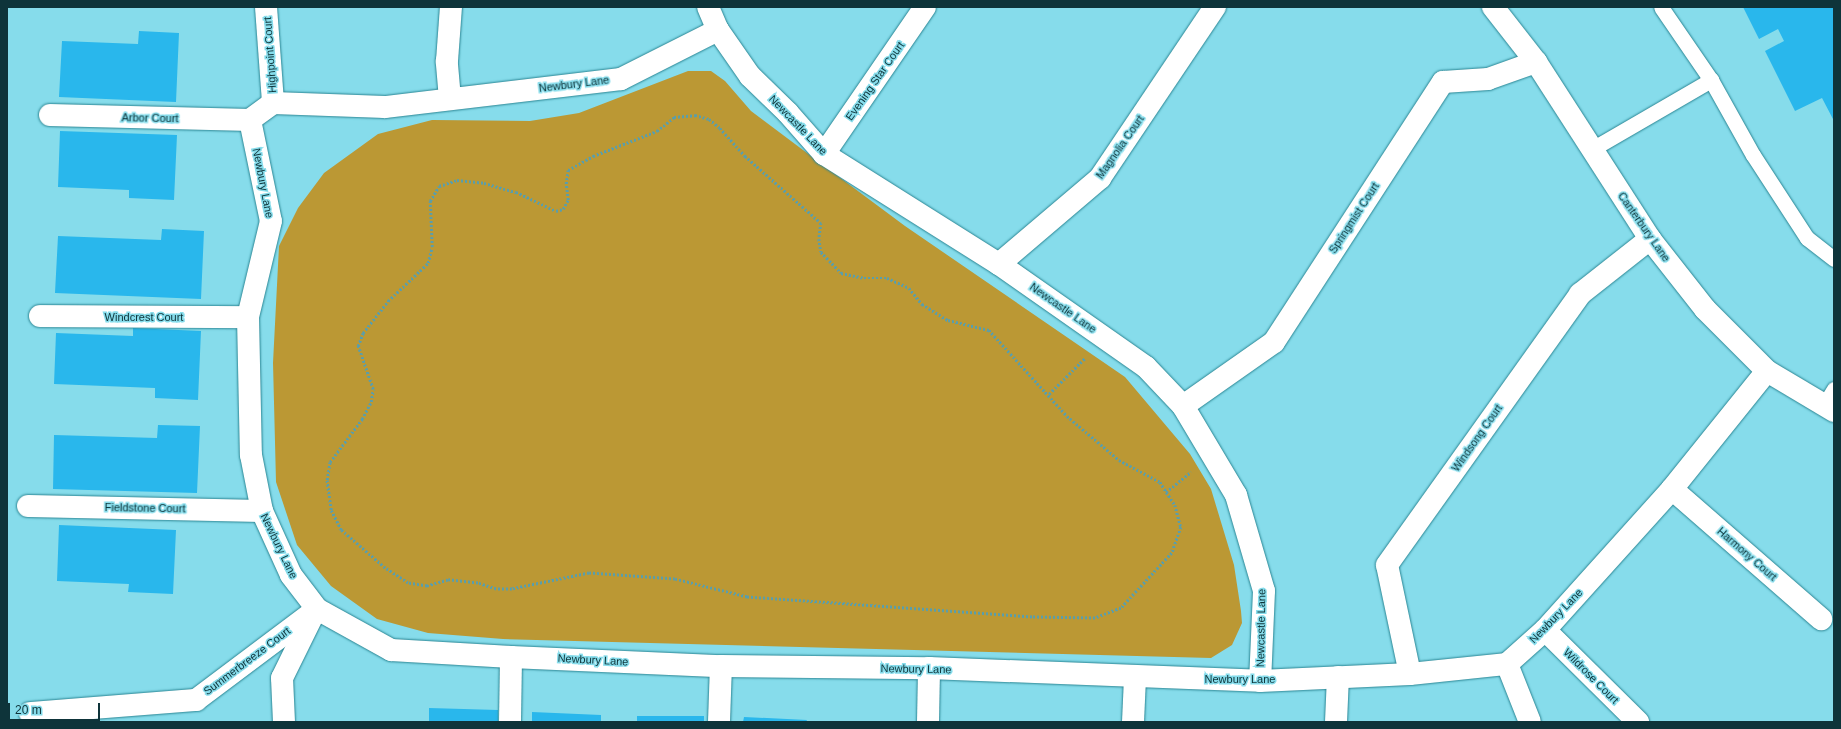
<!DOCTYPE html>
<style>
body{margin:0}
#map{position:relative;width:1841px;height:729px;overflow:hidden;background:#86dceb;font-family:Helvetica,sans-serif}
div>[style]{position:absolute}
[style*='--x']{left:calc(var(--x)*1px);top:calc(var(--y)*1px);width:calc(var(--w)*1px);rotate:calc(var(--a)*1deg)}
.green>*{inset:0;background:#bb9834}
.building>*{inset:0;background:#29b7ec}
.path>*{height:2.5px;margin-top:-1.25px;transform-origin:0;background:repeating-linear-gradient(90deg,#5a9eaa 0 2px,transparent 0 4px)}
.roads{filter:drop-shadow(0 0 1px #2a8593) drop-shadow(0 0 1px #2a8593)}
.lane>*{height:15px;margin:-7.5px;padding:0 7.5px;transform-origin:7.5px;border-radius:7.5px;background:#fff}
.street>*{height:22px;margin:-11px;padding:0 11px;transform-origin:11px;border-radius:11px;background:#fff}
span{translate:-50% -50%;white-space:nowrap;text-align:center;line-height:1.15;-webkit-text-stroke:3px #86dceb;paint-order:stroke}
.street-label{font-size:11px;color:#0e343a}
.frame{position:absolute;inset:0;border:8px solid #0e343a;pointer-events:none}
.scale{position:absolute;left:8px;top:703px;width:92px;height:18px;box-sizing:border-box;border:2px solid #0e343a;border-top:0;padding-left:5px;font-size:12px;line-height:14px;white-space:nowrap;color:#0e343a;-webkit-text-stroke:3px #86dceb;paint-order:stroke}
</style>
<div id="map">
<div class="green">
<i style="clip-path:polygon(688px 71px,711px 71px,725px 81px,751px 111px,831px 171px,905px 226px,1125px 377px,1190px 454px,1211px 489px,1234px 565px,1241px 611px,1242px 623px,1232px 645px,1211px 658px,503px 639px,428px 633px,377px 619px,331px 586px,297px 545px,276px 482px,273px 363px,279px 246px,298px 208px,324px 173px,378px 134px,432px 120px,530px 121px,579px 113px)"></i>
</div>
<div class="building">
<i style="clip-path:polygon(1743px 7px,1834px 7px,1834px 121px,1822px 98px,1795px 111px,1765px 51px,1784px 41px,1778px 29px,1759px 39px)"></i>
<i style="clip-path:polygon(139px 31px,179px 33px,176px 102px,59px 97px,62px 41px,138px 44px)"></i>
<i style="clip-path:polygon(60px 131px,177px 135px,174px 200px,129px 198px,129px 190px,58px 187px)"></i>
<i style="clip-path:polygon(162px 229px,204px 231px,201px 299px,55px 293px,58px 236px,161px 240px)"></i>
<i style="clip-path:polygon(133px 328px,201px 331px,198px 400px,155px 398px,155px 388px,54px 384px,56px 333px,133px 336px)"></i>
<i style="clip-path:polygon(158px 425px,200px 426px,197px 493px,53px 489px,54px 435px,157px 438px)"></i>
<i style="clip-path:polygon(59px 525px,176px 530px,173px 594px,128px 592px,129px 584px,57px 581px)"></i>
<i style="clip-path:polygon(429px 708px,498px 710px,498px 722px,429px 722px)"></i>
<i style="clip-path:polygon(532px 712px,601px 715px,601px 722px,532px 722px)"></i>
<i style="clip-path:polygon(637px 716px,704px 716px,704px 722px,637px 722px)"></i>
<i style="clip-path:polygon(744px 717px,807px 720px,806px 722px,743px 722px)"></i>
<i style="clip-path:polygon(73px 719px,100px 721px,100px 722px,72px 722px)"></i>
</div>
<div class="path">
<i style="--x:695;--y:115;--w:15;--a:16"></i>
<i style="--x:709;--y:119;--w:14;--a:39"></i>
<i style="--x:720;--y:128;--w:38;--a:48"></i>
<i style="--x:745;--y:156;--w:101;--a:41.4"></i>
<i style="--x:821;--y:223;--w:16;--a:97"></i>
<i style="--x:819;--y:239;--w:13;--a:81"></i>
<i style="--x:821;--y:252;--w:29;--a:46"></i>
<i style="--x:841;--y:273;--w:24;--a:12"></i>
<i style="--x:864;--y:278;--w:23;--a:0"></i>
<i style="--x:887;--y:278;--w:24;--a:24"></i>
<i style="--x:909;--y:288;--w:21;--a:51"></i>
<i style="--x:922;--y:304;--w:31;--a:32"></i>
<i style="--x:948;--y:320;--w:42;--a:13.7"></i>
<i style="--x:989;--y:330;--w:116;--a:47.8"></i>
<i style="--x:1067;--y:416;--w:68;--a:40.2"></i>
<i style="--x:1119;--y:460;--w:47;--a:28.2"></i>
<i style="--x:1160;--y:482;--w:27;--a:57"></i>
<i style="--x:1175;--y:505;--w:23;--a:75"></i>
<i style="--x:1181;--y:527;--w:28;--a:109"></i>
<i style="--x:1172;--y:553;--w:75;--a:132.8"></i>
<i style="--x:1121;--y:608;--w:28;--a:159"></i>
<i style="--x:1095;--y:618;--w:63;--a:-179.1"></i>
<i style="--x:1032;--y:617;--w:286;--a:-176"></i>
<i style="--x:747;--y:597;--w:74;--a:-166"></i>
<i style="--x:675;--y:579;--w:86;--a:-176"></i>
<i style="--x:589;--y:573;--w:79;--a:168.3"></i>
<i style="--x:512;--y:589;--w:16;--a:180"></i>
<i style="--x:496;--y:589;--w:19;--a:-162"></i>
<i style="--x:478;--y:583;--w:30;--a:-174"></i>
<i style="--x:448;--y:580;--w:22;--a:164"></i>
<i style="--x:427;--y:586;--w:19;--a:-171"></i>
<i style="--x:408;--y:583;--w:27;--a:-147"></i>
<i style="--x:385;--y:568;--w:58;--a:-139.2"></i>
<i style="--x:341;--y:530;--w:22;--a:-117"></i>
<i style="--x:331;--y:510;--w:30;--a:-98"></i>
<i style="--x:327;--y:480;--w:18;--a:-81"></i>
<i style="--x:330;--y:462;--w:54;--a:-53.3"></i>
<i style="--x:362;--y:419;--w:19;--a:-62"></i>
<i style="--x:371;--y:402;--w:13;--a:-81"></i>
<i style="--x:373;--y:389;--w:46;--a:-109.2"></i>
<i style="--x:358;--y:346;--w:14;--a:-69"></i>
<i style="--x:363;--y:333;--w:41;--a:-52"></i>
<i style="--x:388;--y:301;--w:55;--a:-43.5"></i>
<i style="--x:428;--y:263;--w:16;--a:-76"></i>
<i style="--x:432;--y:247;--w:46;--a:-92.5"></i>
<i style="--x:430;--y:201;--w:17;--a:-59"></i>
<i style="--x:439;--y:186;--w:19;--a:-18"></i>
<i style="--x:457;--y:180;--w:27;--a:6"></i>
<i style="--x:484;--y:183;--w:33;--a:16"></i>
<i style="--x:516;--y:192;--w:44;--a:25.4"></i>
<i style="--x:556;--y:211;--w:7;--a:-16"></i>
<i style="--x:563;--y:209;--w:10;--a:-61"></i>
<i style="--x:568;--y:200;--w:16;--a:-97"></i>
<i style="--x:566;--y:184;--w:14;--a:-82"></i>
<i style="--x:568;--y:170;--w:29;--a:-29"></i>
<i style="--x:593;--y:156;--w:69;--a:-21.3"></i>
<i style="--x:657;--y:131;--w:22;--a:-39"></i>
<i style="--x:674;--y:117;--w:21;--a:-5"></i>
<i style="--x:1049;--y:394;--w:51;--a:-45"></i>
<i style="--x:1166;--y:492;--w:32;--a:-39"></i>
</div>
<div class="roads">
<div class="lane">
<i style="--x:1711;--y:80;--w:86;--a:60.8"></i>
<i style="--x:1753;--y:155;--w:99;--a:57"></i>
<i style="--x:1807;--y:238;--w:34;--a:38"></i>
<i style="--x:1592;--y:149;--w:138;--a:-30.1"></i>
<i style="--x:1711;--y:80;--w:88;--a:-124.4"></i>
<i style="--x:1824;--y:405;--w:19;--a:-58"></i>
</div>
<div class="street">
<i style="--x:266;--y:7;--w:96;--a:85.8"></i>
<i style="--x:708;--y:7;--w:25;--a:67"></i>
<i style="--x:718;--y:30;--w:56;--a:55.2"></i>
<i style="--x:750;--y:76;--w:53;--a:44.2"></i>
<i style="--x:788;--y:113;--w:55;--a:48.7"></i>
<i style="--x:824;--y:154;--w:207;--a:32.2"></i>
<i style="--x:999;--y:264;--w:179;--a:35"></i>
<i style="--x:1146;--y:367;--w:54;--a:46.5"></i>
<i style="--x:1183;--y:406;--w:104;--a:59.2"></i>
<i style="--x:1236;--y:495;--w:100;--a:73.7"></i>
<i style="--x:1264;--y:591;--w:90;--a:92.5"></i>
<i style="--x:1493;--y:7;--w:70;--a:52"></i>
<i style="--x:1536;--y:62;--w:211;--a:57.2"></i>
<i style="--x:1650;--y:239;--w:89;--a:51.8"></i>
<i style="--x:1705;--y:309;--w:88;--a:45"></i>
<i style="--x:1767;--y:371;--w:78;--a:30.8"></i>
<i style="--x:718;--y:30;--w:109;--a:153.2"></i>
<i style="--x:621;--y:79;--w:238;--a:173.2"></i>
<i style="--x:385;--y:107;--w:112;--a:-178"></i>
<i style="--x:273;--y:103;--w:29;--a:144"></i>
<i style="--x:250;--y:120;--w:103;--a:78.3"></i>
<i style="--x:271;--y:221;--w:99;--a:103.5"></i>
<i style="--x:248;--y:317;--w:138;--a:88.8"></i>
<i style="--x:251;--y:455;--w:57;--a:78.9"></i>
<i style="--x:262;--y:511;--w:70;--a:65.6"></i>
<i style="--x:291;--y:575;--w:43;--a:52.6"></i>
<i style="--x:317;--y:609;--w:85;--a:29"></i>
<i style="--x:391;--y:650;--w:120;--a:3.3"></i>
<i style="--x:511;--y:657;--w:210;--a:2.5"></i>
<i style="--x:721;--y:666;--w:208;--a:0.6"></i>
<i style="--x:929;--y:668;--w:331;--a:2.2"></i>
<i style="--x:1260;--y:681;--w:150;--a:-2.7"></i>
<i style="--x:1410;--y:674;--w:98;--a:-5.9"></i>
<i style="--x:1507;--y:664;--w:51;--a:-41.8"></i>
<i style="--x:1545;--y:630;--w:190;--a:-48"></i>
<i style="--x:1672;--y:489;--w:151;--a:-51.2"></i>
<i style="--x:450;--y:99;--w:38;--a:-95"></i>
<i style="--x:447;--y:61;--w:54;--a:-85.8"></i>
<i style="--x:50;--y:115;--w:200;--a:1.4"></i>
<i style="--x:824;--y:154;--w:178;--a:-55.5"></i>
<i style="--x:999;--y:264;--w:133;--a:-40.4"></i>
<i style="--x:1100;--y:178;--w:206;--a:-56.1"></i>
<i style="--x:40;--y:316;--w:208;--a:0.3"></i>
<i style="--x:1183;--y:406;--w:111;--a:-35.1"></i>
<i style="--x:1274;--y:342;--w:310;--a:-57"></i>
<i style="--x:1443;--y:82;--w:45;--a:-3.8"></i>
<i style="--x:1488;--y:79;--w:51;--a:-19.5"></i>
<i style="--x:1672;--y:489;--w:198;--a:41.1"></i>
<i style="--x:28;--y:506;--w:234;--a:1.2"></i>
<i style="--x:1545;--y:630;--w:131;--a:44.7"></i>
<i style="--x:1507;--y:664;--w:62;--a:68.4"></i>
<i style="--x:1410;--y:674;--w:111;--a:-101.9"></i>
<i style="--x:1387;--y:565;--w:333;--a:-54.5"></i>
<i style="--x:1580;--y:294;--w:89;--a:-38.2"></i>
<i style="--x:30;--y:713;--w:167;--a:-4.5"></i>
<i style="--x:196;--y:700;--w:151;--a:-36.9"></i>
<i style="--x:284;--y:722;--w:44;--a:-92.6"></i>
<i style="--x:282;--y:678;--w:72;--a:-63.8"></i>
<i style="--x:510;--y:722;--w:65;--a:-89.1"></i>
<i style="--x:719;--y:722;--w:56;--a:-88"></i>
<i style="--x:928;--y:722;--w:54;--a:-88.9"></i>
<i style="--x:1133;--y:722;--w:44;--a:-87.4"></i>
<i style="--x:1336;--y:722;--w:45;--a:-87.5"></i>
</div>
</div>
<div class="street-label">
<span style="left:270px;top:55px;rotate:-94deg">Highpoint Court</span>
<span style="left:875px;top:81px;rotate:-55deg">Evening Star Court</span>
<span style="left:574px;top:84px;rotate:-7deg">Newbury Lane</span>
<span style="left:150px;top:118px;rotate:1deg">Arbor Court</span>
<span style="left:798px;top:125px;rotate:46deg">Newcastle Lane</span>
<span style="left:1120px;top:147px;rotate:-55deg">Magnolia Court</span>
<span style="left:263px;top:183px;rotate:79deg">Newbury Lane</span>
<span style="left:1354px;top:218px;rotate:-57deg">Springmist Court</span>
<span style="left:1644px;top:227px;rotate:55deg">Canterbury Lane</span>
<span style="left:1063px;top:308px;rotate:35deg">Newcastle Lane</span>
<span style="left:144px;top:317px">Windcrest Court</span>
<span style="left:1477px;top:438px;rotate:-55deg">Windsong Court</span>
<span style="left:145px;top:508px;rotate:1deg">Fieldstone Court</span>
<span style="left:279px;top:546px;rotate:64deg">Newbury Lane</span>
<span style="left:1747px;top:554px;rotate:41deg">Harmony Court</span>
<span style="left:1556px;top:616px;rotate:-46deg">Newbury Lane</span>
<span style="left:1261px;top:628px;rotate:-89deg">Newcastle Lane</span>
<span style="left:593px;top:660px;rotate:3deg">Newbury Lane</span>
<span style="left:247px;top:661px;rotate:-37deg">Summerbreeze Court</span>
<span style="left:916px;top:669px;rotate:1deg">Newbury Lane</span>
<span style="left:1591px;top:676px;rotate:45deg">Wildrose Court</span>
<span style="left:1240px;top:679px">Newbury Lane</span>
</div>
<div class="frame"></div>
<div class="scale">20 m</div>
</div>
